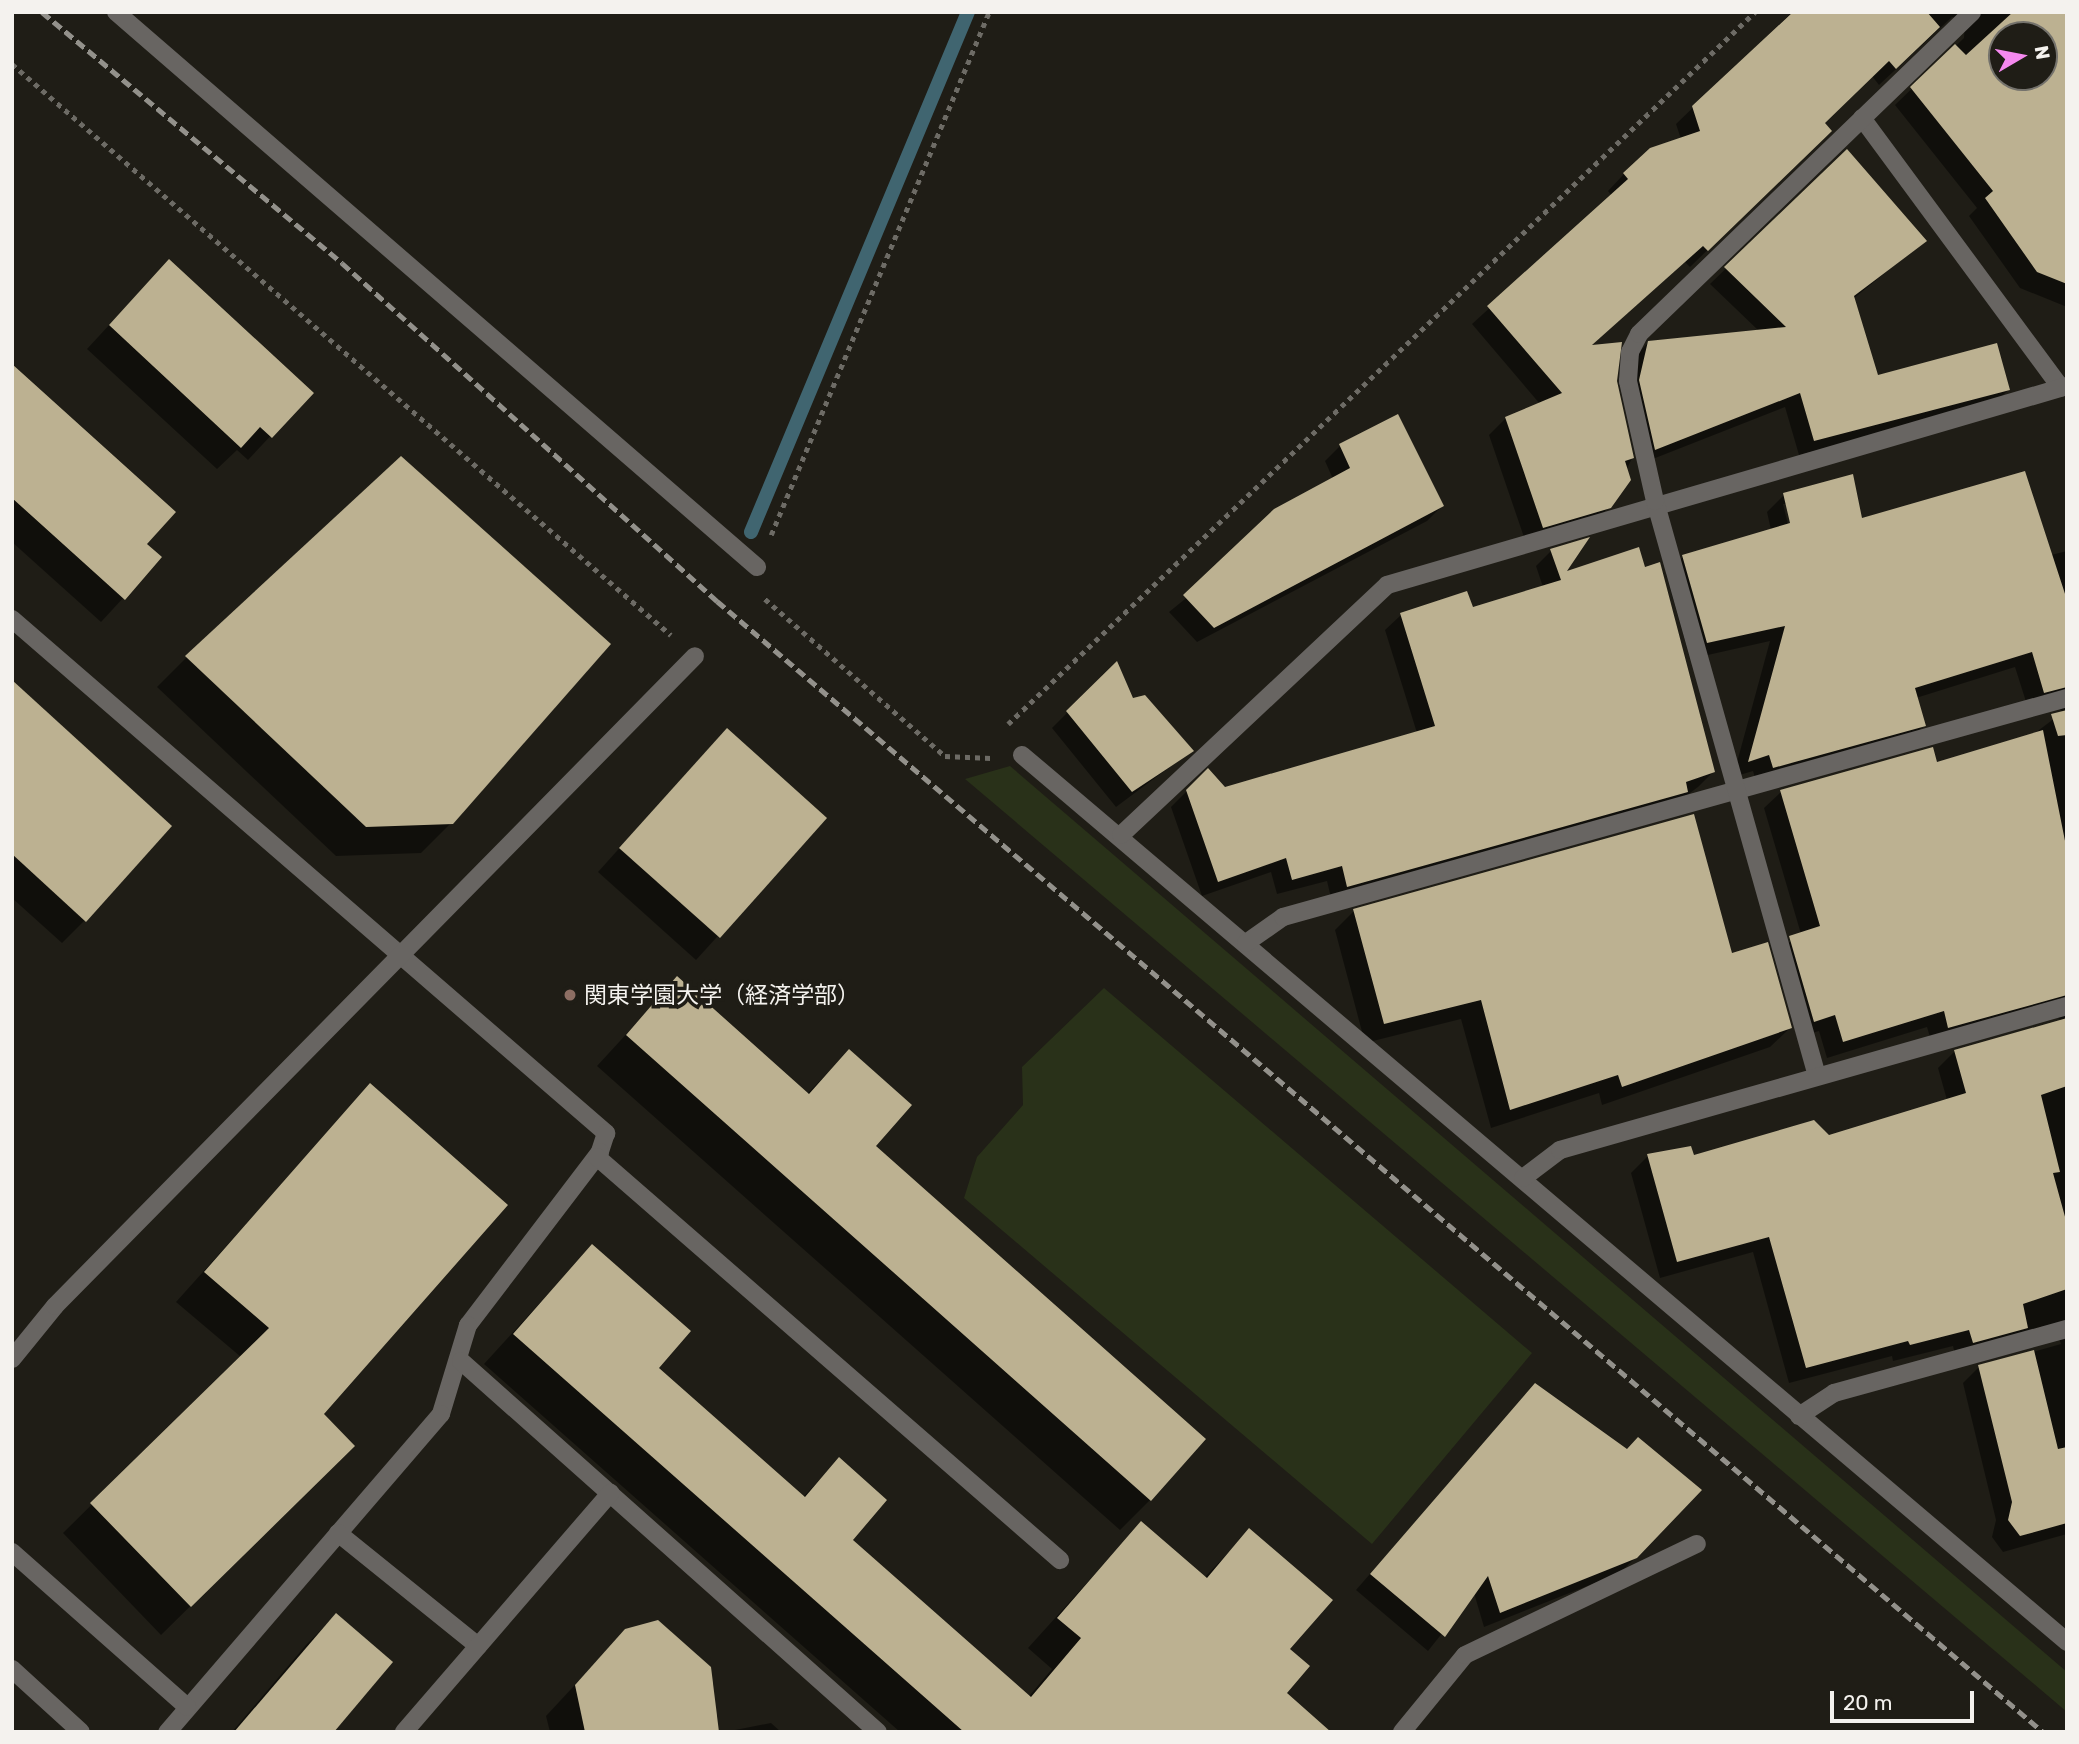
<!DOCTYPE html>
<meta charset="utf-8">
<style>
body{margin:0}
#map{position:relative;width:2079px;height:1744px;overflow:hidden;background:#1f1d16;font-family:Rubik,"Noto Sans JP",sans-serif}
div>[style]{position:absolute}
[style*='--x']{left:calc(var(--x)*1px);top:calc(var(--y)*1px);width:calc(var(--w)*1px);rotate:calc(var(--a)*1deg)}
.green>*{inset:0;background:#293119}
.shadow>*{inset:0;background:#0007}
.stream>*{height:14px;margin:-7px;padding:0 7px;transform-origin:7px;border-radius:7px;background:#406570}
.building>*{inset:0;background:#bcb191}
.path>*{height:4.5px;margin-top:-2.25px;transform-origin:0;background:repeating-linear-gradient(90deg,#6d6b65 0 5px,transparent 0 10px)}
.lane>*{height:18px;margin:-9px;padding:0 9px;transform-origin:9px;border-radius:9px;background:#686562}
.street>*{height:18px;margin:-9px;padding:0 9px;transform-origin:9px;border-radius:9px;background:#686562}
.rail>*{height:5px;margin-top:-2.5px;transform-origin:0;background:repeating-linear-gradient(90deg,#93918b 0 10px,transparent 0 15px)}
.dots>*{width:19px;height:19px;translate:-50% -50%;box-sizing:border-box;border:4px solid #1f1d16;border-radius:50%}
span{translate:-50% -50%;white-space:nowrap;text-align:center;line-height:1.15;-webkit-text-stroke:7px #1f1d16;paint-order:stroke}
.poi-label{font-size:23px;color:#f4f2ee}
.left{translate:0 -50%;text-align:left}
.frame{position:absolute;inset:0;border:14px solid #f4f2ee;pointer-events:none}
.north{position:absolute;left:1988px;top:21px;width:70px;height:70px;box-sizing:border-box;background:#1f1d16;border:2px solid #74726c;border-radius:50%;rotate:80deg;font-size:19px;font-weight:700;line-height:28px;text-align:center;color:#f4f2ee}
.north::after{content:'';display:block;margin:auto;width:24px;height:32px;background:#f589ef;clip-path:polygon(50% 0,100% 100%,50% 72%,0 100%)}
.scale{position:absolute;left:1830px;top:1691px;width:144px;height:32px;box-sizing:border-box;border:4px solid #f4f2ee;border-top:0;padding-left:9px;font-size:21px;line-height:24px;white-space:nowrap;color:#f4f2ee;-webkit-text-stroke:5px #1f1d16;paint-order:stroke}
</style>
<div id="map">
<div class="green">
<i style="clip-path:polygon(1010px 766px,2067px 1672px,2067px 1712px,965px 779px)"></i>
<i style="clip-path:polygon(1104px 988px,1532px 1353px,1372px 1544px,964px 1198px,977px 1157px,1023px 1105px,1022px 1067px)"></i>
</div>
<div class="shadow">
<i style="clip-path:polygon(evenodd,1792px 12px,2058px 12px,2067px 22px,2067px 307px,2020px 288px,1969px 216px,1977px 208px,1895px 105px,1964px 38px,1965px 21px,1952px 17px,1879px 85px,1872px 76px,1823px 123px,1830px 131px,1690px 267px,1685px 262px,1589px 347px,1615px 381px,1632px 458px,1610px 506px,1592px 524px,1526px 543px,1489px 435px,1506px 418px,1540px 404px,1472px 324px,1612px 196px,1608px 191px,1624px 174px,1681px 139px,1676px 124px,1792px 12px,2002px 35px,2044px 35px,2044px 77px,2002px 77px,2002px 35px)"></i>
<i style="clip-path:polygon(1847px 151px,1924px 241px,1853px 299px,1877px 377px,2008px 390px,1993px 405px,1799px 455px,1785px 407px,1640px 464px,1634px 357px,1650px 341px,1759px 331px,1710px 284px)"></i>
<i style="clip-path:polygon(147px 284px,311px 393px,248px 460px,237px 450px,217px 469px,87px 349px)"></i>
<i style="clip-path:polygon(12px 394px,160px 558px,101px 622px,12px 542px)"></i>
<i style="clip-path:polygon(1340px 446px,1442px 506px,1427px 521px,1197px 642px,1169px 612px,1333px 479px,1325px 461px)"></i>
<i style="clip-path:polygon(evenodd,1784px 495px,1861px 520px,2051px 555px,2067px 551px,2067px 1534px,2003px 1552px,1992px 1537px,1996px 1520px,1963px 1383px,1979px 1367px,2061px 1344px,2058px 1336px,1956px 1359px,1953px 1346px,1893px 1361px,1892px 1356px,1789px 1383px,1753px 1252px,1660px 1278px,1631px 1173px,1648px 1156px,1693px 1157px,1828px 1137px,1947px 1100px,1938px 1068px,1955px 1051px,2063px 1021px,2046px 1011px,1932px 1044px,1927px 1027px,1827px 1058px,1819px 1031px,1797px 1037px,1773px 954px,1801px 934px,1764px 808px,1781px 792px,1936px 764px,2035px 733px,2063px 712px,2052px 703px,2028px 708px,2015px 667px,1916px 698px,1924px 725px,1908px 742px,1757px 784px,1753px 771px,1733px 777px,1770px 641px,1690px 659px,1666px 574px,1683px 557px,1771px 530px,1767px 512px,1784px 495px,1783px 504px,1787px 504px,1793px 531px,1790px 532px,1783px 504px)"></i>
<i style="clip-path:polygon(1551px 551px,1562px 574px,1643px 569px,1713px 772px,1698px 787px,1671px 807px,1332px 902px,1327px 881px,1277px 894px,1271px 872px,1202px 896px,1171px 807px,1187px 791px,1224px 789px,1417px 733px,1385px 630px,1401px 615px,1472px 609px,1543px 587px,1536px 566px)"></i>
<i style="clip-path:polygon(187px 657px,451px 823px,421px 853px,336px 856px,157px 687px)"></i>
<i style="clip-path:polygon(1116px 664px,1132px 701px,1191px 751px,1116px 807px,1052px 728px)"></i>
<i style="clip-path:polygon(12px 682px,85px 920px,62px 943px,12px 898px)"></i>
<i style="clip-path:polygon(704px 754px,825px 818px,696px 960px,598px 872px)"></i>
<i style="clip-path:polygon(1354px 911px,1731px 955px,1790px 1028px,1770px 1047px,1602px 1105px,1599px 1093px,1491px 1128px,1461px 1019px,1365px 1043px,1335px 930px)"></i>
<i style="clip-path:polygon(677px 979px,807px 1094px,849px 1051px,874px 1146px,1150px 1500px,1120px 1530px,597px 1066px)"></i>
<i style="clip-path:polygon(370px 1086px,322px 1414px,353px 1446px,161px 1635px,63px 1533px,241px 1357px,176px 1302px)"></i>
<i style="clip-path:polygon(592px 1246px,656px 1368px,802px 1498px,839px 1460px,851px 1540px,993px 1732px,900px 1732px,484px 1364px)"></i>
<i style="clip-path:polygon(1535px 1385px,1636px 1557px,1620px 1573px,1484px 1627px,1474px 1593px,1428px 1651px,1356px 1590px)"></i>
<i style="clip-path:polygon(1141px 1523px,1204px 1578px,1250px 1530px,1288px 1650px,1284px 1693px,999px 1732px,1052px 1669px,1028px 1648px)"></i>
<i style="clip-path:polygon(336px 1615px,331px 1732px,232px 1732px,306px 1645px)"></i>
<i style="clip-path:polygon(626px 1630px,717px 1732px,550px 1732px,546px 1716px)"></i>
<i style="clip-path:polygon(771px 1723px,781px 1732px,725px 1732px)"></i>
</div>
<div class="stream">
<i style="--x:751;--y:532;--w:563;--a:-67.35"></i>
</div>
<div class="building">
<i style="clip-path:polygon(1793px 12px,1927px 12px,1940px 27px,1896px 69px,1889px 61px,1825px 123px,1832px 131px,1708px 251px,1703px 246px,1592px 345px,1622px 342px,1617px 381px,1634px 458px,1625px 461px,1631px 480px,1611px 508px,1543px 528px,1505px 417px,1562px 393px,1487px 306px,1628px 179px,1623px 173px,1650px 148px,1700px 131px,1692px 106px)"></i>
<i style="clip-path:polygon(evenodd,2013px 12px,2067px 12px,2067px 284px,2037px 272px,1985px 198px,1993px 191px,1910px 87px,1955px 44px,1966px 55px,2013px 12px,2002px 35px,2044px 35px,2044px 77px,2002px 77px,2002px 35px)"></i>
<i style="clip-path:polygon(1847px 149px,1927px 241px,1854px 296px,1878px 375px,1997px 343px,2010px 390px,1814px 441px,1800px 393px,1655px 450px,1639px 380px,1648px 341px,1786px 327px,1724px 267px)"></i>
<i style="clip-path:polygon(169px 259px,314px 393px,272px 438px,260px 427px,241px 448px,109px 325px)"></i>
<i style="clip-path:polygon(12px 364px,176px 512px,147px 544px,162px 557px,125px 600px,12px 498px)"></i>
<i style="clip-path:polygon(1398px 414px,1444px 506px,1214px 628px,1183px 595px,1274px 509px,1350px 468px,1339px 444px)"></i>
<i style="clip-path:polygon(401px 456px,611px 644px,453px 824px,366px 827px,185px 656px)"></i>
<i style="clip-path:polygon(2025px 471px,2067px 600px,2067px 687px,2044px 693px,2032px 652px,1915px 688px,1926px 726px,1773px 768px,1769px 755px,1748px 762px,1785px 626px,1707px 643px,1682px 555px,1790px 523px,1783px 493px,1853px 474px,1862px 518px)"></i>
<i style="clip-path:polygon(1590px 537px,1567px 571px,1639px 547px,1645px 567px,1660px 562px,1715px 772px,1686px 782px,1688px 792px,1347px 887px,1342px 866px,1292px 880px,1286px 858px,1218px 882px,1186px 790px,1208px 768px,1225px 787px,1435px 726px,1400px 613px,1467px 591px,1473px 607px,1561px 580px,1550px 549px)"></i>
<i style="clip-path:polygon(1117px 661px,1133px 698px,1145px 695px,1194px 751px,1132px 792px,1066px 711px)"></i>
<i style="clip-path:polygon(12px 680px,172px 826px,86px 922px,12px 854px)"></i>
<i style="clip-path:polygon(2067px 710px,2067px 735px,2058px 736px,2051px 714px)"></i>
<i style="clip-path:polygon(727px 728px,827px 818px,720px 938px,619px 848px)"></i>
<i style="clip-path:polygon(2043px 730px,2067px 851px,2067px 995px,1948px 1028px,1944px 1011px,1843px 1042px,1835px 1015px,1814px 1022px,1789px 936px,1820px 926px,1780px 790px,1933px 747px,1937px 762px)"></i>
<i style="clip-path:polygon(1694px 814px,1732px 953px,1768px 942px,1792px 1028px,1622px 1087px,1618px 1075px,1510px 1110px,1481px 1000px,1384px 1024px,1353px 909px)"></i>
<i style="clip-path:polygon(677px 976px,809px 1094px,849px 1049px,912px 1105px,876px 1146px,1206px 1439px,1151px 1501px,626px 1035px)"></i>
<i style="clip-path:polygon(2067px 1018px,2067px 1086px,2041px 1095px,2060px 1172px,2053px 1173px,2067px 1224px,2067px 1289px,2023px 1304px,2028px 1328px,1973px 1343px,1969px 1330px,1910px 1345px,1908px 1341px,1806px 1368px,1769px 1237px,1677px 1262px,1647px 1154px,1691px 1146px,1694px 1155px,1814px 1120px,1829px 1135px,1966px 1093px,1954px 1050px)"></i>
<i style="clip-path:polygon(370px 1083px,508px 1205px,324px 1414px,355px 1446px,191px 1607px,90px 1503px,269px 1328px,204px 1272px)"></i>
<i style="clip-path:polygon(592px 1244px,691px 1331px,659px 1368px,805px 1497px,839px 1457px,887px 1500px,853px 1540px,1031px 1697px,1081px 1638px,1057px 1618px,1141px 1521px,1207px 1578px,1249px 1528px,1333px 1600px,1290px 1649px,1310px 1666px,1287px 1693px,1331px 1732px,964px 1732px,513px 1334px)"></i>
<i style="clip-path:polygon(2034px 1350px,2058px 1449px,2067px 1447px,2067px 1523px,2020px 1536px,2008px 1520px,2012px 1502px,1978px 1365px)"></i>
<i style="clip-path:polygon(1535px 1383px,1627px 1449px,1638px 1437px,1702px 1490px,1637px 1558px,1500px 1613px,1488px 1576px,1445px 1637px,1370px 1574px)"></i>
<i style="clip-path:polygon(336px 1613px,393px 1662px,334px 1732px,234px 1732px)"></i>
<i style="clip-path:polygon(658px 1620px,711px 1667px,719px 1732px,585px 1732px,575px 1685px,625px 1629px)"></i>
</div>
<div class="path">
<i style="--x:12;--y:64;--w:872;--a:40.91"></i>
<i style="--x:771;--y:535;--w:567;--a:-67.37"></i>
<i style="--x:765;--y:599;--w:239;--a:41.1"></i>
<i style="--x:945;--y:756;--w:46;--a:2.5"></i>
<i style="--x:1008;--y:724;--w:1032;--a:-43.63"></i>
</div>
<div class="lane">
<i style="--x:116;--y:12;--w:848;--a:40.89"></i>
<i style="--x:12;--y:619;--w:786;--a:40.87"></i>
<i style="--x:606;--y:1133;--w:20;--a:108"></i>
<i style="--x:600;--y:1152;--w:218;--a:127.3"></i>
<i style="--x:468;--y:1325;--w:93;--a:106.9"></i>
<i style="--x:441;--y:1414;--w:420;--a:130.7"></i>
<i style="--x:597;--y:1157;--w:614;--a:41.04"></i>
<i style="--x:12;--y:1359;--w:68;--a:-50.9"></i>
<i style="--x:55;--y:1306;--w:912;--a:-45.44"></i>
<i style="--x:461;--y:1361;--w:558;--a:41.66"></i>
<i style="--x:338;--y:1533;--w:180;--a:38.9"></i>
<i style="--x:12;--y:1552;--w:234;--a:41.5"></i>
<i style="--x:12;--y:1669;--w:93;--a:42.4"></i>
<i style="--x:404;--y:1732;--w:316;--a:-49.2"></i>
<i style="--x:1402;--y:1732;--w:99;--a:-50.7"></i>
<i style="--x:1465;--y:1655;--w:257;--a:-25.6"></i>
</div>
<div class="street">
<i style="--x:1862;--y:118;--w:335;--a:53.6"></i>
<i style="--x:1022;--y:755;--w:1371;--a:40.32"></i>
<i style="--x:1121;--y:835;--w:365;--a:-43.2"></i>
<i style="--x:1387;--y:585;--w:709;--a:-16.31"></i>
<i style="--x:1246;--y:943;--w:45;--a:-35.1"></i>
<i style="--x:1283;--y:917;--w:814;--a:-15.61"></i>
<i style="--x:1817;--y:1076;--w:597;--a:-105.73"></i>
<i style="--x:1655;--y:501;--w:123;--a:-102.7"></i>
<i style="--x:1628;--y:381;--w:29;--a:-86"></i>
<i style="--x:1630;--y:352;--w:20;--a:-63"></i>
<i style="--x:1639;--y:334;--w:463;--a:-44"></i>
<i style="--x:1523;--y:1178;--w:46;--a:-37.1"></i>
<i style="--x:1560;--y:1150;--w:527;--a:-15.86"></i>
<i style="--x:1799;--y:1416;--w:42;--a:-33.3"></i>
<i style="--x:1834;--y:1393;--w:242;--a:-15.4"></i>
</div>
<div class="rail">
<i style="--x:42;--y:12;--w:391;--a:39.9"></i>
<i style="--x:342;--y:263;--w:505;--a:42.03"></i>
<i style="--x:717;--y:601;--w:1743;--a:40.46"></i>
</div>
<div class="dots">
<i style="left:570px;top:995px;background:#8d6e63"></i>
</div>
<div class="poi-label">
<span class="left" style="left:584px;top:995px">関東学園大学（経済学部）</span>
</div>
<div class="frame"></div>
<div class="north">N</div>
<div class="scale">20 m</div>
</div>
